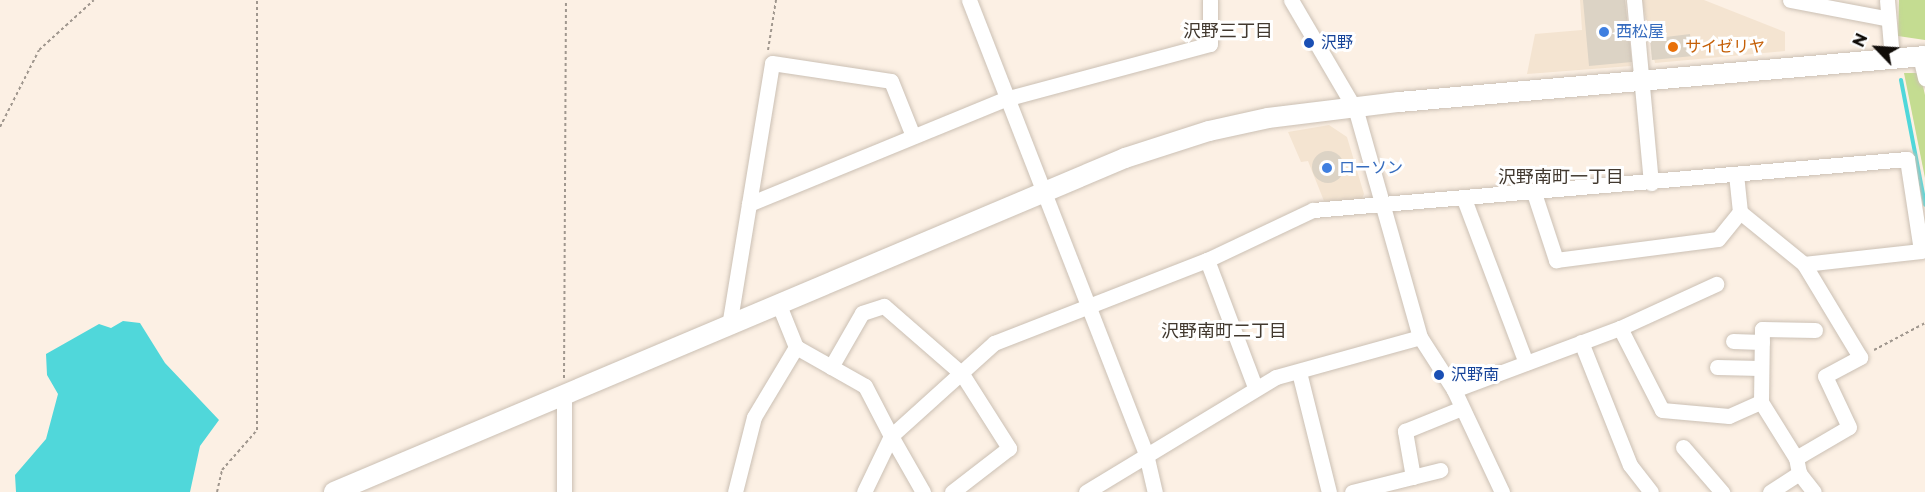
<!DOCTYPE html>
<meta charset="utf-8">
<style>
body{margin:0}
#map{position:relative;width:1925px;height:492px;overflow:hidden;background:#fcf0e4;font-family:Montserrat,"Noto Sans JP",sans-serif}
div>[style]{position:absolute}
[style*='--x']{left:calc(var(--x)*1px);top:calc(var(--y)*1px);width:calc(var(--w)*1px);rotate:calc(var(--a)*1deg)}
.built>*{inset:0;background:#f4e4d1}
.green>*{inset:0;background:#c4dc91}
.water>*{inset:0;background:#50d7da}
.stream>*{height:4px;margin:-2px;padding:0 2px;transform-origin:2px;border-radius:2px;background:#50d7da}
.building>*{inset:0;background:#dcd3c5}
.round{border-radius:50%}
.path>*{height:2px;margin-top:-1px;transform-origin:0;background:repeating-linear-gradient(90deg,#a0978e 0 3px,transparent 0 6px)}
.roads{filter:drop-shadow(0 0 2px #cbc0b4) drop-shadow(0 0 2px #cbc0b4)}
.street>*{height:15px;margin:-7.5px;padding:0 7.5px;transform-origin:7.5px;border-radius:7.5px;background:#fff}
.secondary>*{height:20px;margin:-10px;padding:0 10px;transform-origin:10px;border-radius:10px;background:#fff}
.dots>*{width:16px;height:16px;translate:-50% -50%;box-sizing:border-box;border:3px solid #fff;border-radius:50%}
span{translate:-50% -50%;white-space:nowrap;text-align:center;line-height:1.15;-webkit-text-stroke:6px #fff;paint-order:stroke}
.shop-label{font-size:16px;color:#366cbe}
.left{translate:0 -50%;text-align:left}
.transit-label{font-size:16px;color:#164399}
.food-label{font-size:16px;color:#c56008}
.neighbourhood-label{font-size:18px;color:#42392f}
.north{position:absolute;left:1847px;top:18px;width:60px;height:60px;-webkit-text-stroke:4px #fff;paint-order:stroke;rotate:295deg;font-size:16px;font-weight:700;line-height:24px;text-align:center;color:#110d09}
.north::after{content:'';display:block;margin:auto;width:21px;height:27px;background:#110d09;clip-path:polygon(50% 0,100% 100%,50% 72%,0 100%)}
</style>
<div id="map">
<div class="built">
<i style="clip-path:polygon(1580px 0,1625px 0,1631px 66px,1527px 74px,1535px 34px,1582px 30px)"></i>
<i style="clip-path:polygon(1642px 0,1704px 0,1785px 32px,1785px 51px,1655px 63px)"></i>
<i style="clip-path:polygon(1329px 125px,1347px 137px,1364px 194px,1361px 201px,1324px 201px,1308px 161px,1301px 162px,1288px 132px)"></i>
</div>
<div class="green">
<i style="clip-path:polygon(1899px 0,1925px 0,1925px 40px,1898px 36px)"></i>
<i style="clip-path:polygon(1904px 73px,1920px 73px,1925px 95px,1925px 178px)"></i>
</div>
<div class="water">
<i style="clip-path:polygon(123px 321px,140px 323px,165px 363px,219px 420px,200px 446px,190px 492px,16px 492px,15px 475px,46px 439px,58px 394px,47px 375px,46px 354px,99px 324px,111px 328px)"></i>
</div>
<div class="stream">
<i style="--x:1901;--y:80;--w:127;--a:79.1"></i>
</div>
<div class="building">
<i style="clip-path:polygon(1583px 0,1625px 0,1632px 62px,1589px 66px)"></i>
<i style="clip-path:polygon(1690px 34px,1693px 56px,1652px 60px,1650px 39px)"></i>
<i class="round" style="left:1312px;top:151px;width:32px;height:32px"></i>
</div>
<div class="path">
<i style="--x:768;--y:50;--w:51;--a:-80.9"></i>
<i style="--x:0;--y:127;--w:86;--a:-63.1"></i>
<i style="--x:39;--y:50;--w:74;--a:-42.3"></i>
<i style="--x:1874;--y:350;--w:58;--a:-27.9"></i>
<i style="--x:564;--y:378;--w:378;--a:-89.7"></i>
<i style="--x:217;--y:492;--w:23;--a:-77"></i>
<i style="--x:222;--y:470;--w:53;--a:-48.8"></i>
<i style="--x:257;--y:430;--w:430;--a:-90"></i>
</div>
<div class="roads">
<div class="street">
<i style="--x:969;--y:0;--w:487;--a:68.7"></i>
<i style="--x:1146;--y:454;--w:39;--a:77"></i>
<i style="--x:1291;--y:0;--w:129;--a:59.6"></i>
<i style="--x:1356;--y:111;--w:235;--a:74.2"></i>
<i style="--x:1420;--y:337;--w:63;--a:57.3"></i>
<i style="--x:1454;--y:390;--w:113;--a:64.8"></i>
<i style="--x:1634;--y:0;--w:184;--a:84.7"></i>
<i style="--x:1790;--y:0;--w:97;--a:10.7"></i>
<i style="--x:1887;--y:0;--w:58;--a:85.1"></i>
<i style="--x:1920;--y:56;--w:23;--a:77"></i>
<i style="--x:1534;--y:193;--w:71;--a:71.8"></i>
<i style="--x:1556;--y:260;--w:163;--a:-7.4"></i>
<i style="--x:1718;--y:239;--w:35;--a:-51"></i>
<i style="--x:1464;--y:199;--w:175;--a:69.3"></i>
<i style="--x:749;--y:204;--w:277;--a:-22.3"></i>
<i style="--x:1005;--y:99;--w:212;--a:-15"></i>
<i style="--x:1210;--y:44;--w:44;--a:-90"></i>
<i style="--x:1207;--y:260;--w:136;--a:69.3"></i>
<i style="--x:779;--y:305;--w:45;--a:68"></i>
<i style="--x:796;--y:347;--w:79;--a:29.5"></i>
<i style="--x:865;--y:386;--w:56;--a:62.5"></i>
<i style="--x:891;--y:436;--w:62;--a:115.7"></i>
<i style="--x:729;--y:326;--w:266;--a:-80.7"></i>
<i style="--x:772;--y:63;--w:120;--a:8.6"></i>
<i style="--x:891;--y:81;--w:59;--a:68.2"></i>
<i style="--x:1620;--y:328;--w:106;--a:-24.6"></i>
<i style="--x:1733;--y:341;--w:29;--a:2"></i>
<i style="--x:1581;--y:342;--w:132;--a:68.3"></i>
<i style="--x:1630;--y:465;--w:34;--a:52"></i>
<i style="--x:831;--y:367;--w:62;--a:-60.1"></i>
<i style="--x:862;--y:313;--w:23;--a:-18"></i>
<i style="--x:884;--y:306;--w:103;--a:41.1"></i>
<i style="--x:962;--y:374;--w:88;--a:57.6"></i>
<i style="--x:1009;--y:448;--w:72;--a:142.3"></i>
<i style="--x:1717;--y:367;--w:43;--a:1.3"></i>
<i style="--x:1299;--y:372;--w:124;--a:76"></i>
<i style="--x:1454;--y:390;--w:177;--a:-20.5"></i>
<i style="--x:1620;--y:328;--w:92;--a:62.9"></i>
<i style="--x:1662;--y:410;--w:67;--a:5.1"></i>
<i style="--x:1729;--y:416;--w:35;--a:-24"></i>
<i style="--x:1761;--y:402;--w:66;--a:58"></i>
<i style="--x:564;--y:396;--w:96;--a:90"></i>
<i style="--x:1761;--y:402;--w:73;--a:-89.2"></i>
<i style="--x:1762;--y:329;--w:53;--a:1.1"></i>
<i style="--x:1683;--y:447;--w:60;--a:49.1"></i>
<i style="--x:1799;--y:473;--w:15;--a:-101"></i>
<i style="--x:1796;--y:458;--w:61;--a:-30.3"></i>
<i style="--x:1849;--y:427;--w:56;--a:-115.2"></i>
<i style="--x:1825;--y:376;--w:40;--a:-28"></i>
<i style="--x:1860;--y:357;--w:109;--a:-121.1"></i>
<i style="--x:1413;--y:477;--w:47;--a:-99.9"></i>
<i style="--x:1405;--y:431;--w:61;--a:-22"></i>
<i style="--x:735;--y:492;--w:77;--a:-75.8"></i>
<i style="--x:754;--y:417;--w:82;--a:-59"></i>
<i style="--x:923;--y:492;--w:64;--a:-119.7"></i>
<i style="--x:891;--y:436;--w:139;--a:-42.1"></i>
<i style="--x:994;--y:343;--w:229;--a:-21.3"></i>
<i style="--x:1207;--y:260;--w:117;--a:-25.3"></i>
<i style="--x:1313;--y:210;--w:596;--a:-4.91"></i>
<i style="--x:1907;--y:159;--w:93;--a:81.3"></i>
<i style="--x:1921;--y:251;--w:118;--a:173.7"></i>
<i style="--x:1804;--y:264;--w:82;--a:-140.9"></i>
<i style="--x:1740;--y:212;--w:37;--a:-96"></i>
<i style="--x:1086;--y:492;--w:222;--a:-31.2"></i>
<i style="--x:1276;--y:377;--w:149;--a:-15.5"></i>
<i style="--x:1352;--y:492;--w:91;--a:-14"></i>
<i style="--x:1770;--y:492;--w:35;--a:-33"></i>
<i style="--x:1799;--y:473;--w:24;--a:52"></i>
</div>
<div class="secondary">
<i style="--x:334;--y:492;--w:859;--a:-22.89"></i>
<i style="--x:1125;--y:158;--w:88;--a:-17.8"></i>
<i style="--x:1209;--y:131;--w:60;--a:-12.4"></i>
<i style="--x:1268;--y:118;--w:132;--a:-7"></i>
<i style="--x:1399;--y:102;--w:528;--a:-5"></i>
</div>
</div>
<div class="dots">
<i style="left:1604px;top:32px;background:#3f7fe0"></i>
<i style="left:1309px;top:43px;background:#1a4fb4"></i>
<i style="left:1673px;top:47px;background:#e8710a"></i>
<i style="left:1327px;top:168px;background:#3f7fe0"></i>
<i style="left:1439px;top:375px;background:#1a4fb4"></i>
</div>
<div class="shop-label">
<span class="left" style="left:1616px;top:32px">西松屋</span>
<span class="left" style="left:1339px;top:168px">ローソン</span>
</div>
<div class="transit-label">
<span class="left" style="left:1321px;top:43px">沢野</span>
<span class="left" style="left:1451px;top:375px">沢野南</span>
</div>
<div class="food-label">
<span class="left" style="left:1685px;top:47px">サイゼリヤ</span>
</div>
<div class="neighbourhood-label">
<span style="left:1228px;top:31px">沢野三丁目</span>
<span style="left:1561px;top:177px">沢野南町一丁目</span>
<span style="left:1224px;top:331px">沢野南町二丁目</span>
</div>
<div class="north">N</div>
</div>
